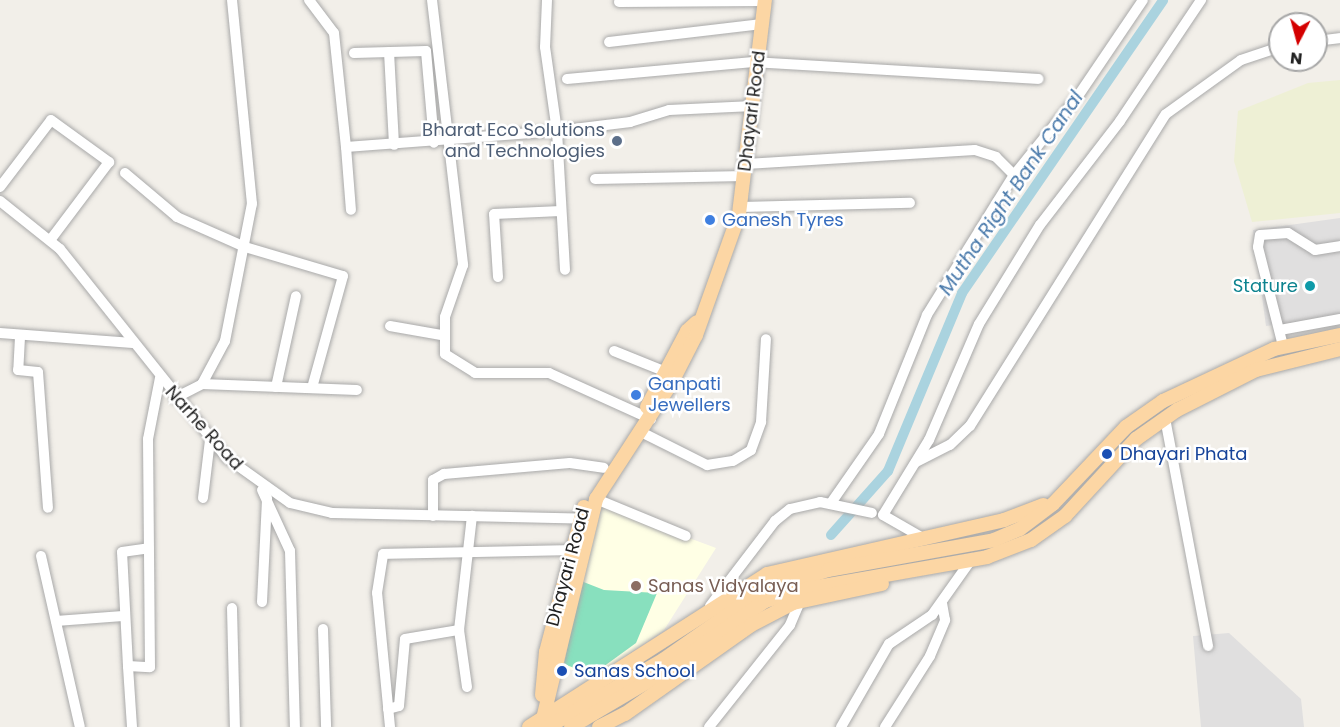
<!DOCTYPE html>
<style>
body{margin:0}
#map{position:relative;width:1340px;height:727px;overflow:hidden;background:#f2efe9;font-family:Poppins,sans-serif}
div>[style]{position:absolute}
[style*='--x']{left:calc(var(--x)*1px);top:calc(var(--y)*1px);width:calc(var(--w)*1px);rotate:calc(var(--a)*1deg)}
.residential>*{inset:0;background:#e0dfdf}
.education>*{inset:0;background:#ffffe5}
.farmland>*{inset:0;background:#eef0d5}
.pitch>*{inset:0;background:#88e0be}
.canal>*{height:10px;margin:-5px;padding:0 5px;transform-origin:5px;border-radius:5px;background:#aad3df}
.roads{filter:drop-shadow(0 0 2px #a9a9a9) drop-shadow(0 0 2px #a9a9a9)}
.minor>*{height:10px;margin:-5px;padding:0 5px;transform-origin:5px;border-radius:5px;background:#fff}
.major>*{height:14px;margin:-7px;padding:0 7px;transform-origin:7px;border-radius:7px;background:#fcd6a4}
.dots>*{width:16px;height:16px;translate:-50% -50%;box-sizing:border-box;border:3px solid #fff;border-radius:50%}
span{translate:-50% -50%;white-space:nowrap;text-align:center;line-height:1.15;-webkit-text-stroke:5px #fff;paint-order:stroke}
.street-label{font-size:18px;color:#222}
.service-label{font-size:18px;color:#4e5e75}
.right{translate:-100% -50%;text-align:right}
.shop-label{font-size:18px;color:#366cbe}
.left{translate:0 -50%;text-align:left}
.culture-label{font-size:18px;color:#0d838f}
.transit-label{font-size:18px;color:#164399}
.education-label{font-size:18px;color:#785e54}
.water-label{font-size:20px;color:#4a7aab;font-style:italic}
.north{position:absolute;left:1268px;top:12px;width:60px;height:60px;box-sizing:border-box;background:#fff;border:2px solid #a7a7a7;border-radius:50%;rotate:186deg;font-size:16px;font-weight:700;line-height:24px;text-align:center;color:#222}
.north::after{content:'';display:block;margin:auto;width:21px;height:27px;background:#d40000;clip-path:polygon(50% 0,100% 100%,50% 72%,0 100%)}
</style>
<div id="map">
<div class="residential">
<i style="clip-path:polygon(1340px 218px,1340px 317px,1266px 326px,1253px 230px)"></i>
<i style="clip-path:polygon(1229px 633px,1301px 699px,1304px 727px,1201px 727px,1193px 636px)"></i>
</div>
<div class="education">
<i style="clip-path:polygon(603px 506px,716px 548px,664px 630px,593px 678px,559px 665px,578px 578px)"></i>
</div>
<div class="farmland">
<i style="clip-path:polygon(1340px 80px,1340px 213px,1252px 222px,1234px 161px,1238px 111px,1308px 83px)"></i>
</div>
<div class="pitch">
<i style="clip-path:polygon(581px 581px,604px 590px,657px 593px,636px 643px,592px 675px,564px 664px)"></i>
</div>
<div class="canal">
<i style="--x:831;--y:535;--w:86;--a:-48.3"></i>
<i style="--x:888;--y:471;--w:193;--a:-67.4"></i>
<i style="--x:962;--y:293;--w:355;--a:-55.5"></i>
</div>
<div class="roads">
<div class="minor">
<i style="--x:309;--y:0;--w:41;--a:52.9"></i>
<i style="--x:334;--y:33;--w:115;--a:84"></i>
<i style="--x:346;--y:147;--w:212;--a:-4.3"></i>
<i style="--x:557;--y:131;--w:74;--a:-7"></i>
<i style="--x:630;--y:122;--w:41;--a:-17.1"></i>
<i style="--x:669;--y:110;--w:84;--a:-2.7"></i>
<i style="--x:432;--y:0;--w:267;--a:83.3"></i>
<i style="--x:463;--y:265;--w:55;--a:109.1"></i>
<i style="--x:445;--y:317;--w:37;--a:90"></i>
<i style="--x:445;--y:354;--w:36;--a:32"></i>
<i style="--x:475;--y:373;--w:74;--a:0"></i>
<i style="--x:549;--y:373;--w:112;--a:24.3"></i>
<i style="--x:547;--y:0;--w:47;--a:92.4"></i>
<i style="--x:545;--y:47;--w:85;--a:81.9"></i>
<i style="--x:557;--y:131;--w:139;--a:86.7"></i>
<i style="--x:619;--y:2;--w:146;--a:-0.4"></i>
<i style="--x:1316;--y:41;--w:24;--a:-7"></i>
<i style="--x:609;--y:42;--w:154;--a:-6.7"></i>
<i style="--x:389;--y:52;--w:93;--a:86.9"></i>
<i style="--x:354;--y:53;--w:72;--a:-1.6"></i>
<i style="--x:426;--y:51;--w:92;--a:85"></i>
<i style="--x:567;--y:79;--w:187;--a:-5.2"></i>
<i style="--x:753;--y:62;--w:286;--a:3.4"></i>
<i style="--x:346;--y:147;--w:63;--a:85.5"></i>
<i style="--x:746;--y:164;--w:229;--a:-3.5"></i>
<i style="--x:975;--y:150;--w:22;--a:18"></i>
<i style="--x:996;--y:157;--w:25;--a:45"></i>
<i style="--x:1014;--y:175;--w:165;--a:121.9"></i>
<i style="--x:927;--y:315;--w:128;--a:112"></i>
<i style="--x:879;--y:434;--w:84;--a:124.8"></i>
<i style="--x:125;--y:173;--w:68;--a:40.2"></i>
<i style="--x:177;--y:217;--w:74;--a:23.8"></i>
<i style="--x:245;--y:247;--w:102;--a:16.5"></i>
<i style="--x:343;--y:276;--w:116;--a:105.5"></i>
<i style="--x:1014;--y:175;--w:102;--a:-51"></i>
<i style="--x:1078;--y:96;--w:116;--a:-55.9"></i>
<i style="--x:595;--y:179;--w:150;--a:-1.1"></i>
<i style="--x:0;--y:187;--w:84;--a:-52.7"></i>
<i style="--x:51;--y:120;--w:72;--a:35.9"></i>
<i style="--x:109;--y:162;--w:96;--a:127"></i>
<i style="--x:0;--y:201;--w:77;--a:38.7"></i>
<i style="--x:60;--y:249;--w:268;--a:51.4"></i>
<i style="--x:227;--y:458;--w:77;--a:35.5"></i>
<i style="--x:290;--y:503;--w:43;--a:13.4"></i>
<i style="--x:332;--y:513;--w:256;--a:1.3"></i>
<i style="--x:741;--y:207;--w:169;--a:-1.4"></i>
<i style="--x:498;--y:277;--w:63;--a:-93.6"></i>
<i style="--x:494;--y:214;--w:67;--a:-2.6"></i>
<i style="--x:390;--y:326;--w:52;--a:10"></i>
<i style="--x:1280;--y:330;--w:61;--a:-10.4"></i>
<i style="--x:0;--y:333;--w:133;--a:4.3"></i>
<i style="--x:20;--y:337;--w:33;--a:93"></i>
<i style="--x:18;--y:370;--w:20;--a:6"></i>
<i style="--x:38;--y:372;--w:136;--a:85.8"></i>
<i style="--x:1283;--y:346;--w:102;--a:-104.2"></i>
<i style="--x:1258;--y:247;--w:12;--a:-81"></i>
<i style="--x:1260;--y:235;--w:28;--a:-4"></i>
<i style="--x:1288;--y:233;--w:32;--a:32"></i>
<i style="--x:1315;--y:250;--w:25;--a:-9"></i>
<i style="--x:614;--y:351;--w:56;--a:22"></i>
<i style="--x:202;--y:384;--w:155;--a:2.2"></i>
<i style="--x:276;--y:387;--w:93;--a:-77.6"></i>
<i style="--x:175;--y:398;--w:30;--a:-27"></i>
<i style="--x:202;--y:384;--w:49;--a:-61.9"></i>
<i style="--x:225;--y:341;--w:140;--a:-78.9"></i>
<i style="--x:252;--y:204;--w:205;--a:-95.6"></i>
<i style="--x:1165;--y:418;--w:232;--a:79.3"></i>
<i style="--x:641;--y:432;--w:74;--a:26.6"></i>
<i style="--x:707;--y:465;--w:26;--a:-9"></i>
<i style="--x:733;--y:461;--w:21;--a:-31"></i>
<i style="--x:751;--y:450;--w:30;--a:-70"></i>
<i style="--x:761;--y:422;--w:83;--a:-86.6"></i>
<i style="--x:916;--y:462;--w:38;--a:-27"></i>
<i style="--x:950;--y:445;--w:28;--a:-44"></i>
<i style="--x:970;--y:426;--w:368;--a:-57.9"></i>
<i style="--x:1166;--y:114;--w:92;--a:-35.8"></i>
<i style="--x:1241;--y:60;--w:41;--a:-18.4"></i>
<i style="--x:262;--y:490;--w:67;--a:65.3"></i>
<i style="--x:290;--y:551;--w:176;--a:88.4"></i>
<i style="--x:203;--y:498;--w:58;--a:-83.1"></i>
<i style="--x:596;--y:499;--w:97;--a:22.3"></i>
<i style="--x:433;--y:516;--w:36;--a:-90"></i>
<i style="--x:433;--y:480;--w:13;--a:-29"></i>
<i style="--x:444;--y:474;--w:126;--a:-5"></i>
<i style="--x:570;--y:463;--w:34;--a:8"></i>
<i style="--x:923;--y:538;--w:46;--a:-150.1"></i>
<i style="--x:883;--y:515;--w:88;--a:-58.5"></i>
<i style="--x:929;--y:440;--w:126;--a:-66.7"></i>
<i style="--x:979;--y:324;--w:116;--a:-58.4"></i>
<i style="--x:1040;--y:225;--w:131;--a:-52.4"></i>
<i style="--x:1120;--y:121;--w:146;--a:-56.2"></i>
<i style="--x:41;--y:556;--w:175;--a:77.2"></i>
<i style="--x:262;--y:602;--w:104;--a:-87.2"></i>
<i style="--x:710;--y:606;--w:107;--a:-52.6"></i>
<i style="--x:775;--y:521;--w:19;--a:-39"></i>
<i style="--x:790;--y:509;--w:31;--a:-13"></i>
<i style="--x:820;--y:502;--w:53;--a:11.9"></i>
<i style="--x:232;--y:608;--w:119;--a:88.6"></i>
<i style="--x:56;--y:621;--w:67;--a:-4.3"></i>
<i style="--x:323;--y:629;--w:98;--a:88.2"></i>
<i style="--x:128;--y:666;--w:114;--a:-93"></i>
<i style="--x:122;--y:552;--w:27;--a:-8"></i>
<i style="--x:467;--y:687;--w:58;--a:-98"></i>
<i style="--x:459;--y:630;--w:115;--a:-83.5"></i>
<i style="--x:388;--y:709;--w:11;--a:-15"></i>
<i style="--x:399;--y:706;--w:67;--a:-84.9"></i>
<i style="--x:405;--y:639;--w:55;--a:-9.5"></i>
<i style="--x:132;--y:727;--w:61;--a:-93.8"></i>
<i style="--x:128;--y:666;--w:22;--a:3"></i>
<i style="--x:150;--y:667;--w:228;--a:-90.5"></i>
<i style="--x:148;--y:439;--w:62;--a:-78.9"></i>
<i style="--x:390;--y:727;--w:135;--a:-95.5"></i>
<i style="--x:377;--y:593;--w:39;--a:-81"></i>
<i style="--x:383;--y:554;--w:187;--a:-1.2"></i>
<i style="--x:709;--y:727;--w:130;--a:-51.5"></i>
<i style="--x:790;--y:625;--w:26;--a:-67"></i>
<i style="--x:841;--y:727;--w:96;--a:-60"></i>
<i style="--x:889;--y:644;--w:52;--a:-34"></i>
<i style="--x:932;--y:615;--w:67;--a:-54.7"></i>
<i style="--x:885;--y:727;--w:84;--a:-57.6"></i>
<i style="--x:930;--y:656;--w:39;--a:-67"></i>
<i style="--x:945;--y:620;--w:17;--a:-100"></i>
</div>
<div class="major">
<i style="--x:647;--y:407;--w:86;--a:-62.2"></i>
<i style="--x:687;--y:331;--w:13;--a:-42"></i>
<i style="--x:542;--y:695;--w:43;--a:-84.7"></i>
<i style="--x:546;--y:652;--w:150;--a:-75.3"></i>
<i style="--x:529;--y:727;--w:283;--a:-32.7"></i>
<i style="--x:767;--y:574;--w:243;--a:-12.8"></i>
<i style="--x:1004;--y:520;--w:42;--a:-21"></i>
<i style="--x:541;--y:727;--w:235;--a:-76.4"></i>
<i style="--x:596;--y:499;--w:140;--a:-57"></i>
<i style="--x:672;--y:382;--w:53;--a:-62.9"></i>
<i style="--x:696;--y:335;--w:128;--a:-70.4"></i>
<i style="--x:739;--y:214;--w:216;--a:-83.1"></i>
<i style="--x:548;--y:727;--w:133;--a:-30.2"></i>
<i style="--x:663;--y:660;--w:122;--a:-35"></i>
<i style="--x:763;--y:590;--w:68;--a:-17.1"></i>
<i style="--x:828;--y:570;--w:169;--a:-10.2"></i>
<i style="--x:994;--y:540;--w:28;--a:-23"></i>
<i style="--x:1020;--y:529;--w:41;--a:-37.1"></i>
<i style="--x:1053;--y:504;--w:106;--a:-46.5"></i>
<i style="--x:1126;--y:427;--w:45;--a:-35.1"></i>
<i style="--x:1163;--y:401;--w:123;--a:-25.1"></i>
<i style="--x:1274;--y:349;--w:67;--a:-12"></i>
<i style="--x:571;--y:727;--w:114;--a:-30.6"></i>
<i style="--x:669;--y:669;--w:118;--a:-35.3"></i>
<i style="--x:765;--y:601;--w:43;--a:-16.3"></i>
<i style="--x:806;--y:589;--w:184;--a:-10"></i>
<i style="--x:987;--y:557;--w:47;--a:-21.1"></i>
<i style="--x:1031;--y:540;--w:42;--a:-35.2"></i>
<i style="--x:1065;--y:516;--w:105;--a:-47.3"></i>
<i style="--x:1136;--y:439;--w:50;--a:-35.3"></i>
<i style="--x:1177;--y:410;--w:89;--a:-26.9"></i>
<i style="--x:1256;--y:370;--w:87;--a:-14"></i>
<i style="--x:599;--y:727;--w:29;--a:-27"></i>
<i style="--x:625;--y:714;--w:154;--a:-35.2"></i>
<i style="--x:751;--y:625;--w:47;--a:-27.6"></i>
<i style="--x:793;--y:603;--w:91;--a:-12.1"></i>
</div>
</div>
<div class="dots">
<i style="left:617px;top:141px;background:#5c6f8a"></i>
<i style="left:710px;top:220px;background:#3f7fe0"></i>
<i style="left:1310px;top:286px;background:#0f9aa8"></i>
<i style="left:636px;top:395px;background:#3f7fe0"></i>
<i style="left:1107px;top:454px;background:#1a4fb4"></i>
<i style="left:636px;top:586px;background:#8d6e63"></i>
<i style="left:562px;top:671px;background:#1a4fb4"></i>
</div>
<div class="street-label">
<span style="left:752px;top:111px;rotate:-83deg">Dhayari Road</span>
<span style="left:204px;top:428px;rotate:48deg">Narhe Road</span>
<span style="left:568px;top:567px;rotate:-75deg">Dhayari Road</span>
</div>
<div class="service-label">
<span class="right" style="left:605px;top:141px">Bharat Eco Solutions<br>and Technologies</span>
</div>
<div class="shop-label">
<span class="left" style="left:722px;top:220px">Ganesh Tyres</span>
<span class="left" style="left:648px;top:395px">Ganpati<br>Jewellers</span>
</div>
<div class="culture-label">
<span class="right" style="left:1298px;top:286px">Stature</span>
</div>
<div class="transit-label">
<span class="left" style="left:1120px;top:454px">Dhayari Phata</span>
<span class="left" style="left:574px;top:671px">Sanas School</span>
</div>
<div class="education-label">
<span class="left" style="left:648px;top:586px">Sanas Vidyalaya</span>
</div>
<div class="water-label">
<span style="left:1011px;top:193px;rotate:-56deg">Mutha Right Bank Canal</span>
</div>
<div class="north">N</div>
</div>
